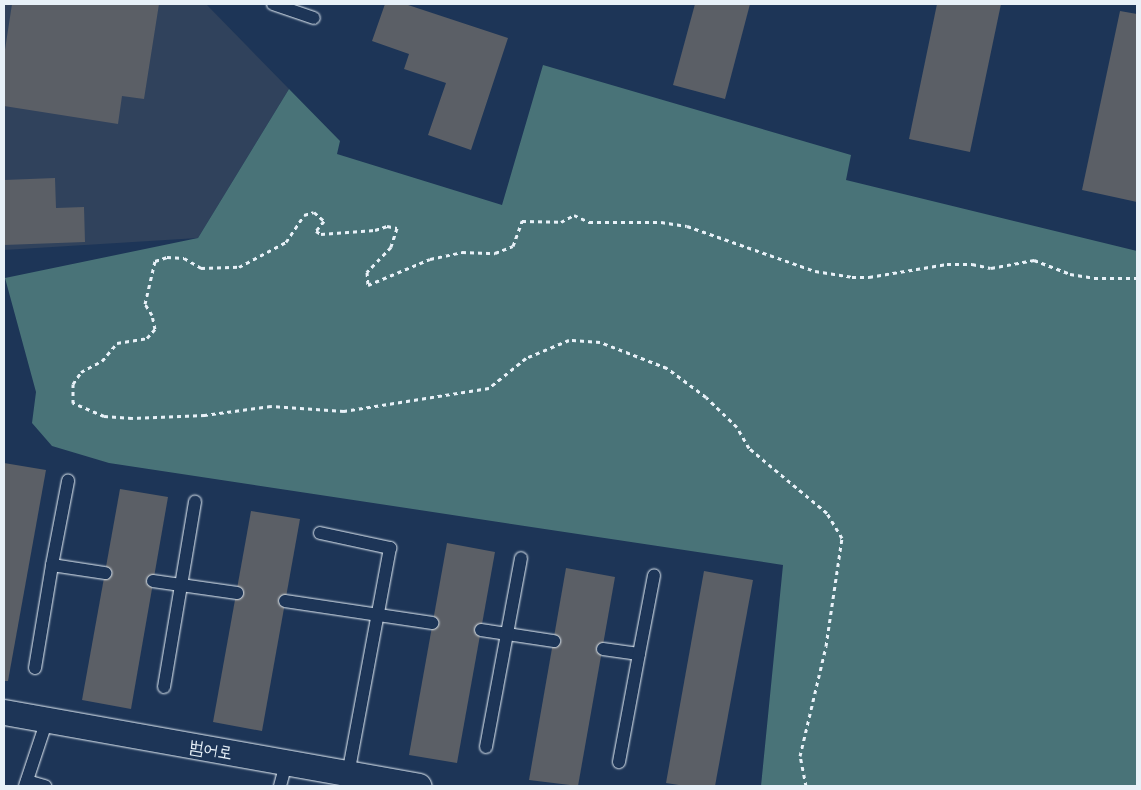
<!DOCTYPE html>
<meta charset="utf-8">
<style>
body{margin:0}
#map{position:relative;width:1141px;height:790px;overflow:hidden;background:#1d3557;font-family:"Playpen Sans","Poor Story",sans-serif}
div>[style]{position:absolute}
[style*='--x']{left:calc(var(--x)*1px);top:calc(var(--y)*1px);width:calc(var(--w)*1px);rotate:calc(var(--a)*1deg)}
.built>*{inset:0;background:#30425c}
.green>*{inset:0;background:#497378}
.building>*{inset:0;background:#5b5f66}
.path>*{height:3px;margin-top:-1.5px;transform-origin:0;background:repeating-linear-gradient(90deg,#e8f1f8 0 4px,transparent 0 8px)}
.roads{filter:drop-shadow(0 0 1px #e8f1f8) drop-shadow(0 0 1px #e8f1f8)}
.service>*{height:12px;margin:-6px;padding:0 6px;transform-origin:6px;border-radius:6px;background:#1d3557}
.minor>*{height:25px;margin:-12.5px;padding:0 12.5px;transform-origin:12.5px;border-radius:12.5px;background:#1d3557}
span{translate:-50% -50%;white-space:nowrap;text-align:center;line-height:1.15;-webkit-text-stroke:4px #1d3557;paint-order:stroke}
.street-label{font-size:18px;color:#e8f1f8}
.frame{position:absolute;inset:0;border:5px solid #e8f1f8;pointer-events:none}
</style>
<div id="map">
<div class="built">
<i style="clip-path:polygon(4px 4px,206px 4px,289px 89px,198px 238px,4px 250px)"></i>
</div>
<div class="green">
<i style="clip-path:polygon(543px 65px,851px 155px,846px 180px,1137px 251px,1137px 786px,761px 786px,783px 565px,109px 463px,52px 446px,32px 423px,36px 392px,5px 278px,198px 238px,289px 89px,340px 141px,337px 154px,502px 205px)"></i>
</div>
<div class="building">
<i style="clip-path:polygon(12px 4px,159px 4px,144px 99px,122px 96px,118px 124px,4px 106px,4px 56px)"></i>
<i style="clip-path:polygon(385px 4px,405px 4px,508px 38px,471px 150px,428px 135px,446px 83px,404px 69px,409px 54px,372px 41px)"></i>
<i style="clip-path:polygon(695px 4px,750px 4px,725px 99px,673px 85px)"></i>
<i style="clip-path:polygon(937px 4px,1001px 4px,970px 152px,909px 139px)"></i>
<i style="clip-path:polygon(1120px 11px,1137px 14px,1137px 202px,1082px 190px)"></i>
<i style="clip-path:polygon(55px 178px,56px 208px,84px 207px,85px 242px,4px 245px,4px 180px)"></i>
<i style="clip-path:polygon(4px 463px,46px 470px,8px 681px,4px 681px)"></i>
<i style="clip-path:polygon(120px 489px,168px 497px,131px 709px,82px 700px)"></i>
<i style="clip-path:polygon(251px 511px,300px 519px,262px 731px,213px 722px)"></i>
<i style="clip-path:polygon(447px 543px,495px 552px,457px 763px,409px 755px)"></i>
<i style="clip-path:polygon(566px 568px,615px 577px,578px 786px,529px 780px)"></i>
<i style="clip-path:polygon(704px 571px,753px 580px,715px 786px,685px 786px,666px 783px)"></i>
</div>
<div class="path">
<i style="--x:806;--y:786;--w:31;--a:-101"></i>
<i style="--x:800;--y:756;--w:113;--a:-76.7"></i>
<i style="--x:826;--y:646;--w:109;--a:-81.6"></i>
<i style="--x:842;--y:538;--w:29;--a:-121"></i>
<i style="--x:827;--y:513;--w:102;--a:-140.2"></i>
<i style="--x:749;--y:448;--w:24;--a:-120"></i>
<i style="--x:737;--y:427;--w:43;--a:-135.9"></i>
<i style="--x:706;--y:397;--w:49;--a:-143.4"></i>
<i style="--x:667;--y:368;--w:72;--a:-158.8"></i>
<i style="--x:600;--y:342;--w:31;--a:-176"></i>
<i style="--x:569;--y:340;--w:47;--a:157.3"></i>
<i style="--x:526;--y:358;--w:48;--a:141"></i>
<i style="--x:489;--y:388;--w:147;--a:171"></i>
<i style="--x:344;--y:411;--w:73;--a:-176.1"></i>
<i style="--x:271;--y:406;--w:67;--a:172.2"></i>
<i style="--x:205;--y:415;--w:73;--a:177.6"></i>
<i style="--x:132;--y:418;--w:28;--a:-176"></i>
<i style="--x:104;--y:416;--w:34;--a:-157"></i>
<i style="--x:73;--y:403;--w:19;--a:-90"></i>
<i style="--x:73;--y:384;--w:14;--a:-56"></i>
<i style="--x:81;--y:372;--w:24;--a:-28"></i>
<i style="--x:102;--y:361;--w:23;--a:-50"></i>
<i style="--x:117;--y:343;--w:30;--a:-9"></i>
<i style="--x:147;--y:338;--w:12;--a:-48"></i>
<i style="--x:155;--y:329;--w:14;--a:-102"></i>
<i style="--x:152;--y:315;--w:13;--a:-122"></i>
<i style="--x:145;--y:304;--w:44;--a:-76.9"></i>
<i style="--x:155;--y:261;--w:13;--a:-18"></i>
<i style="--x:167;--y:257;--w:17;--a:3"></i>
<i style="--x:184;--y:258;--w:20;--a:30"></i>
<i style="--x:201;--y:268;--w:38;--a:-2"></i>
<i style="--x:239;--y:267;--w:53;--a:-28"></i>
<i style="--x:286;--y:242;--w:32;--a:-56"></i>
<i style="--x:304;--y:215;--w:10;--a:-17"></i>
<i style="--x:314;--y:212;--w:13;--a:42"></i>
<i style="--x:324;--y:221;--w:13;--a:129"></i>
<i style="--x:316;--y:231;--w:6;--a:31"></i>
<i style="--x:321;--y:234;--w:54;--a:-4.2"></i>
<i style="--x:375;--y:230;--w:13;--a:-18"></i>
<i style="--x:387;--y:226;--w:10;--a:11"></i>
<i style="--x:397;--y:228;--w:20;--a:108"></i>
<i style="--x:391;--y:247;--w:35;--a:134"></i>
<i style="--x:367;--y:272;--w:13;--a:86"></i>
<i style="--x:368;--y:285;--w:67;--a:-22.8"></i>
<i style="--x:430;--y:259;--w:33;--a:-12"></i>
<i style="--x:462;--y:252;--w:33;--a:2"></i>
<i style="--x:495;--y:253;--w:19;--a:-21"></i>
<i style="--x:513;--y:246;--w:27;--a:-70"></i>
<i style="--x:522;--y:221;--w:39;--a:1"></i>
<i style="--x:561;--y:222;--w:15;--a:-28"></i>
<i style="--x:574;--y:215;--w:17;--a:25"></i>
<i style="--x:589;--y:222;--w:72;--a:0"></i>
<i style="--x:661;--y:222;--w:26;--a:9"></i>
<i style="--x:687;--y:226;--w:136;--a:19.4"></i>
<i style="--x:815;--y:271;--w:37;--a:9"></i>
<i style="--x:852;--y:277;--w:17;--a:0"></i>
<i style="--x:869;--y:277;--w:79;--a:-9.5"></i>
<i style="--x:947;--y:264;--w:25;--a:0"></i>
<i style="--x:972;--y:264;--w:19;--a:12"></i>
<i style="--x:991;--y:268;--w:44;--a:-10.5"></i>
<i style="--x:1034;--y:260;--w:39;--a:21"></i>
<i style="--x:1070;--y:274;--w:24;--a:9"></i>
<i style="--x:1094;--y:278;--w:43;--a:0"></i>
</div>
<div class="roads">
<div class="service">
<i style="--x:273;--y:4;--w:43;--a:18.9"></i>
<i style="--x:320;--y:533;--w:72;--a:12.1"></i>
<i style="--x:390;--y:548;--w:230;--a:100.5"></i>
<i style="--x:52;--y:565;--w:86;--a:-79.2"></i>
<i style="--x:153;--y:581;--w:85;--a:8.1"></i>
<i style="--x:285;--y:601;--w:149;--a:8.5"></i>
<i style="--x:481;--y:630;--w:74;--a:8.6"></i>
<i style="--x:603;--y:649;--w:36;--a:8"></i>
<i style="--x:639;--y:654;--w:110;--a:100.5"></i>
<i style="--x:639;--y:654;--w:80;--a:-79.2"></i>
<i style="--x:35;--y:668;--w:104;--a:-80.6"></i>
<i style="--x:52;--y:565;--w:54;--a:8.6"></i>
<i style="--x:164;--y:687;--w:188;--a:-80.5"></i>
<i style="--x:486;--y:747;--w:192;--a:-79.5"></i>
<i style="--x:27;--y:781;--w:19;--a:16"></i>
<i style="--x:25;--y:786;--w:70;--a:-71.6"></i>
<i style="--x:280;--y:786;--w:24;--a:-75"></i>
</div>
<div class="minor">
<i style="--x:4;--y:712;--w:421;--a:10.1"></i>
</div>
</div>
<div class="street-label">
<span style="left:211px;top:749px;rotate:10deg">범어로</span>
</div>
<div class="frame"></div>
</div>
